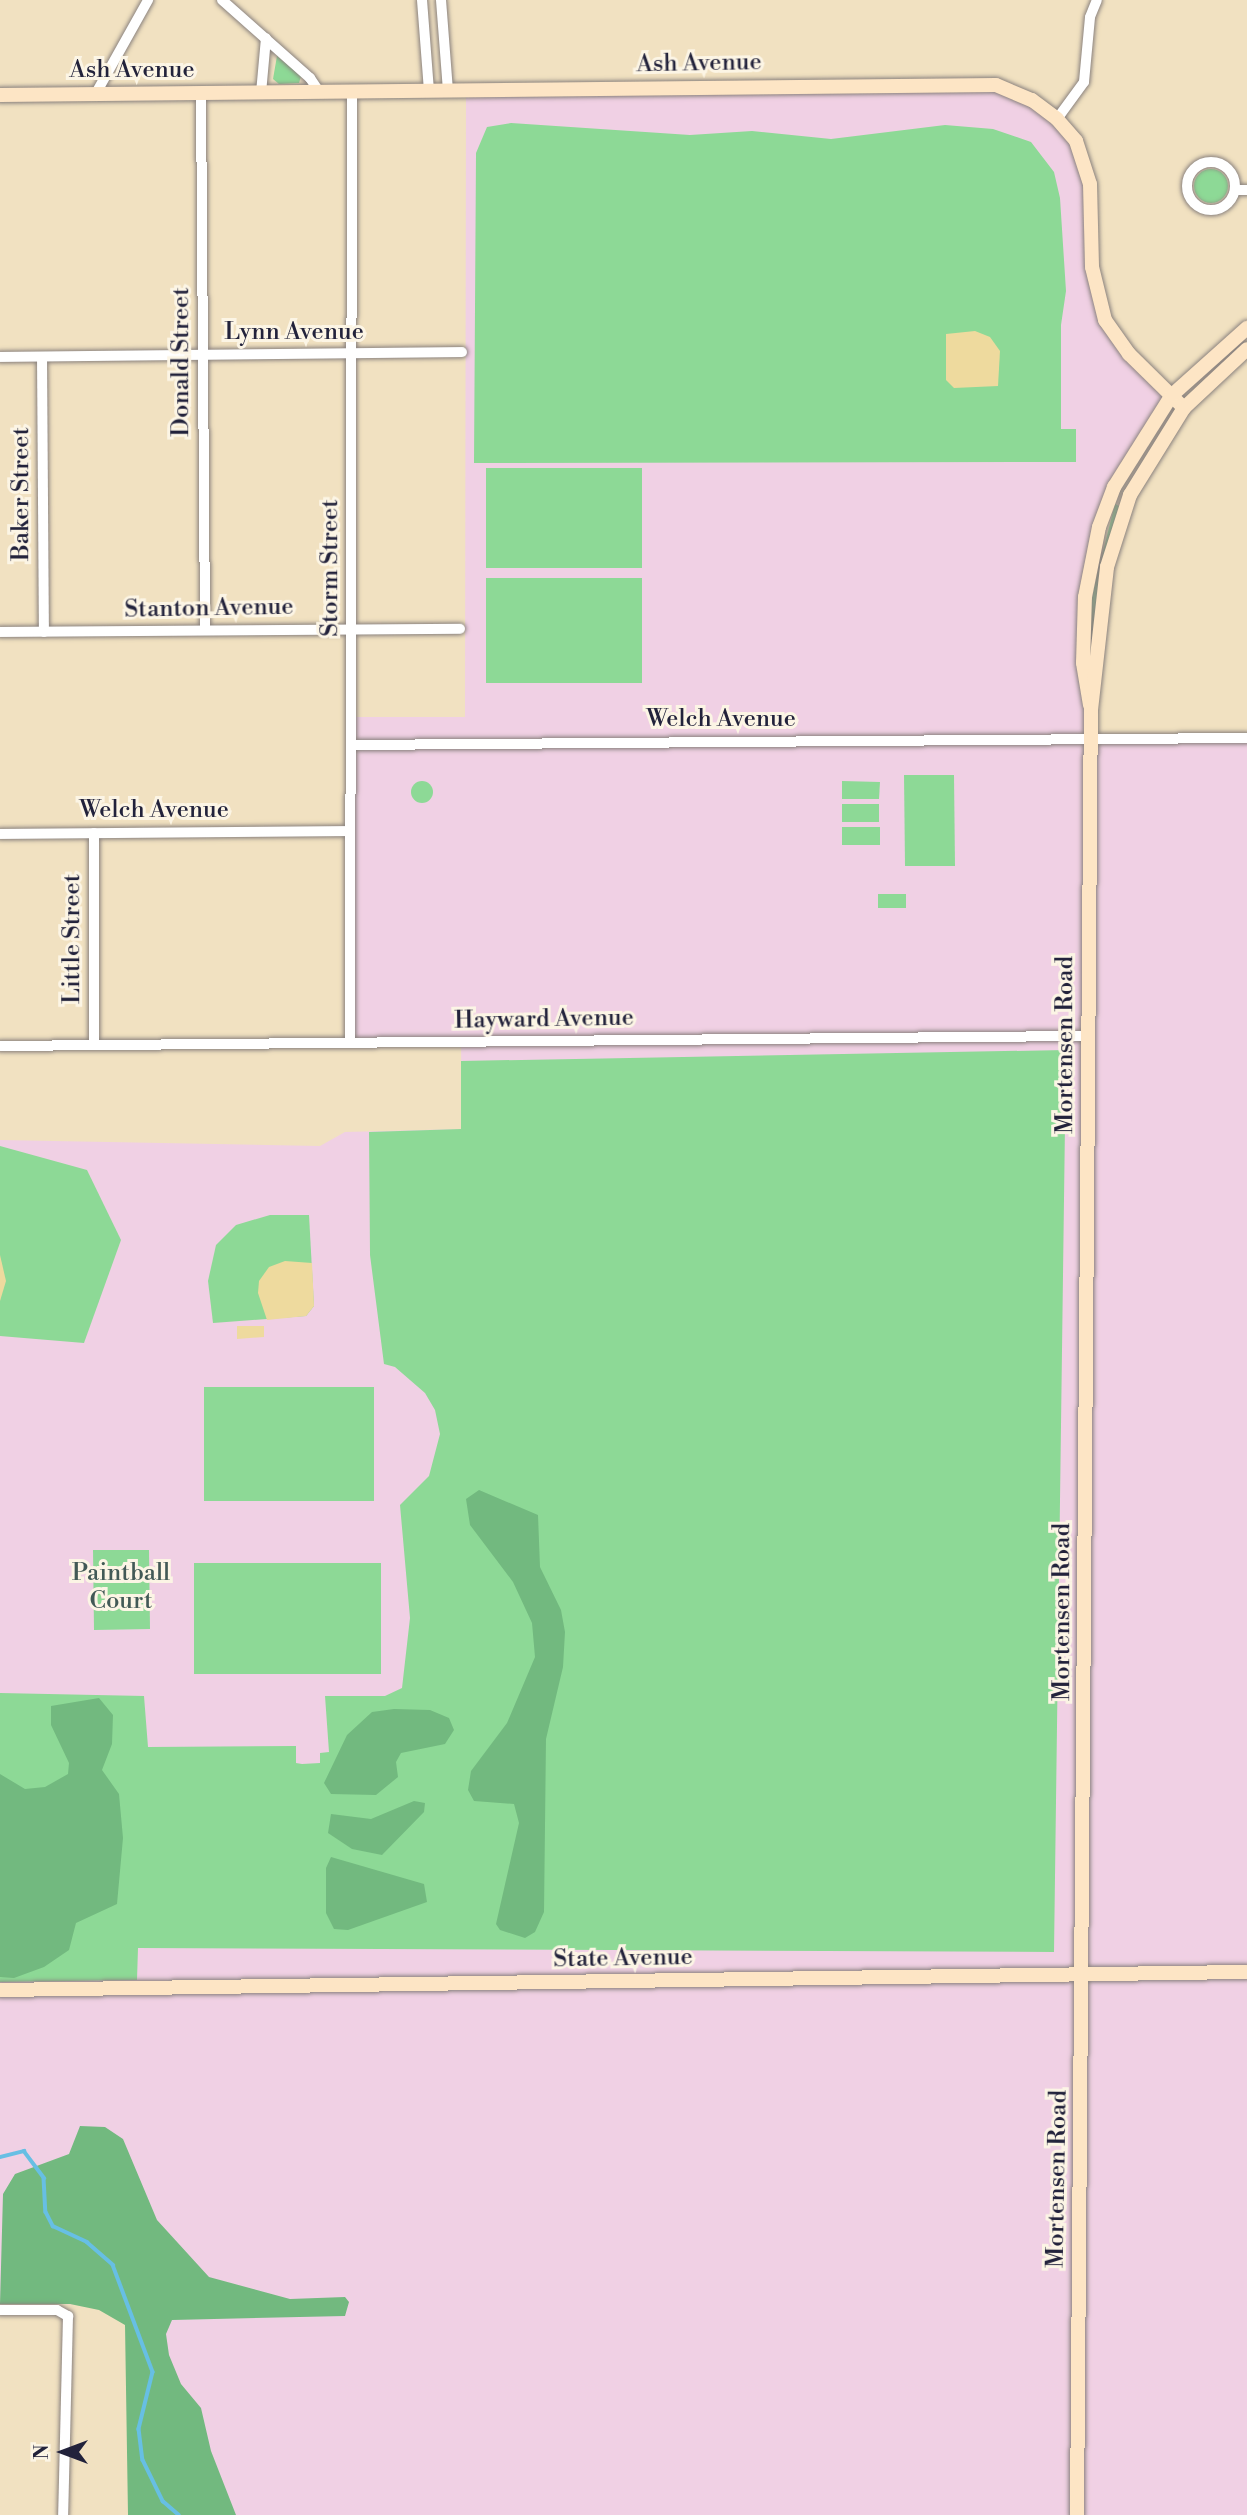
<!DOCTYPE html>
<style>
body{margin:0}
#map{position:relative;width:1247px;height:2515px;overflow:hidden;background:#f1e1c1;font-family:"Libre Bodoni",serif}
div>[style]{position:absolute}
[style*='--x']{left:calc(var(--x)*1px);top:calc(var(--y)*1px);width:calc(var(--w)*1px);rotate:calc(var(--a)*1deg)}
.built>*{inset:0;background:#f0d0e4}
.green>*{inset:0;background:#8dd996}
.round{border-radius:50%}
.forest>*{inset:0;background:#72b97f}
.sand>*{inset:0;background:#eeda9e}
.stream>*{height:3.5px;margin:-1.75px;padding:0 1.75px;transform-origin:1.75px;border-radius:1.75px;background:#67bfe4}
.roads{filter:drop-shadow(0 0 2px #8a827e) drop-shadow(0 0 2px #8a827e)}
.street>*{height:10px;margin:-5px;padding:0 5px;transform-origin:5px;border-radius:5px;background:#fff}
.street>.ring{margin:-5px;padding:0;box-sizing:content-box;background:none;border:10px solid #fff;border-radius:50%}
.secondary>*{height:14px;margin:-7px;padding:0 7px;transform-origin:7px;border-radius:7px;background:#fde5c5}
span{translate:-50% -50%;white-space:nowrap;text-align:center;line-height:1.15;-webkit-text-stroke:6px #fcf5e5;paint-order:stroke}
.street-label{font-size:24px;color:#22223b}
.park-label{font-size:24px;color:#425956}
.north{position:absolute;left:28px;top:2417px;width:70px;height:70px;-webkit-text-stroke:5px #fcf5e5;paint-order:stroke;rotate:270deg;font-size:19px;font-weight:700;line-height:28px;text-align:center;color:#22223b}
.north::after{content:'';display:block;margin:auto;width:24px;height:32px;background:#22223b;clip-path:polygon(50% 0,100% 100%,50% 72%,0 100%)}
</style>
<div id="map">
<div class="built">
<i style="clip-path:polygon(986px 84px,1032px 100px,1083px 157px,1092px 267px,1105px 320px,1172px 395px,1126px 462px,1085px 597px,1091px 738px,1247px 738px,1247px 2515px,138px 2515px,141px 2323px,121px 2305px,0 2303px,0 1140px,320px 1146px,345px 1132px,462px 1129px,461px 1042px,350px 1043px,352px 717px,465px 717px,466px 90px)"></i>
</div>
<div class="green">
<i style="clip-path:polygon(277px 56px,301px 76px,299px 83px,279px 84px,273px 79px)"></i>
<i style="clip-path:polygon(511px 123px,690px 135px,752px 131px,831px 139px,945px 125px,993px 129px,1031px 142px,1054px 172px,1060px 198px,1066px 291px,1061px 325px,1061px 429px,1076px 429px,1076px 462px,474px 463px,476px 153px,487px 127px)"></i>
<i class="round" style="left:1194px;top:169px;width:34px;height:34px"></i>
<i style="clip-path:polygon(486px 468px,642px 468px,642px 568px,486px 568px)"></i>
<i style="clip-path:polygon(1115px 504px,1119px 506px,1099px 577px,1093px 641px,1088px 641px,1091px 599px)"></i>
<i style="clip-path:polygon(486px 578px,642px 578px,642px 683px,486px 683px)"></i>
<i style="clip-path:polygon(904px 775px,954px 775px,955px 866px,905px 866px)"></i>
<i class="round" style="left:411px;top:781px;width:22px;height:22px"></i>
<i style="clip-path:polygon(842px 781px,880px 782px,879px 799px,842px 799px)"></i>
<i style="clip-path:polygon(842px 804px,879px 804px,879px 822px,842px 822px)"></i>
<i style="clip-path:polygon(842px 827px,880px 827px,880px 845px,842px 845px)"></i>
<i style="clip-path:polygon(878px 894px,906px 894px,906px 908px,878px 908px)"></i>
<i style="clip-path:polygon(1066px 1050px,1054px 1952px,138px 1948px,137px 1980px,0 1982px,0 1693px,144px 1696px,148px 1747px,296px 1746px,296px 1763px,302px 1764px,320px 1763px,320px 1753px,329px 1752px,325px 1696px,385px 1696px,402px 1688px,410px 1618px,400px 1505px,429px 1476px,440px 1434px,435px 1410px,425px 1393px,395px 1367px,384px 1364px,370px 1255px,369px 1132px,461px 1129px,461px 1061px)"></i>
<i style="clip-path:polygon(0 1146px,87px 1170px,121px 1240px,84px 1343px,0 1336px)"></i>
<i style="clip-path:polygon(270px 1215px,309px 1215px,314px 1306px,306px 1316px,213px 1323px,208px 1281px,216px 1245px,236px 1225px)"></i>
<i style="clip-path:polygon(204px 1387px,374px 1387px,374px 1501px,204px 1501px)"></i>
<i style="clip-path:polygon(93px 1550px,149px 1550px,150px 1629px,94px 1630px)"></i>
<i style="clip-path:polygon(194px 1563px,381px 1563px,381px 1674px,194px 1674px)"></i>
</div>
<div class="forest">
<i style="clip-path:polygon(479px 1490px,538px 1515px,540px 1567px,561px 1610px,565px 1632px,563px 1667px,546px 1739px,544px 1912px,535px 1932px,525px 1938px,500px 1930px,496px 1924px,519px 1823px,514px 1804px,474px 1801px,468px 1790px,471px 1771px,507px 1723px,535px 1657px,532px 1623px,513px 1582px,470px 1525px,466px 1499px)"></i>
<i style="clip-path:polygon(99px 1698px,113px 1715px,112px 1744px,102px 1770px,119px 1794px,123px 1838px,117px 1904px,76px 1923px,69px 1950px,44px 1967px,14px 1978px,0 1977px,0 1774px,25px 1789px,45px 1787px,68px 1774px,69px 1763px,51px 1725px,51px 1706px)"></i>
<i style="clip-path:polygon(394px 1709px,430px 1710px,449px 1718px,454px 1730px,445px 1744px,401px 1753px,396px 1762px,398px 1777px,376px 1795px,331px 1794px,324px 1783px,347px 1735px,372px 1712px)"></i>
<i style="clip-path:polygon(414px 1801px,425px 1803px,424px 1812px,382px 1855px,352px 1849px,328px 1833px,331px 1814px,371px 1819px)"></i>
<i style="clip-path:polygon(331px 1857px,424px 1884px,427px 1902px,348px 1930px,334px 1929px,326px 1913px,326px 1868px)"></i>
<i style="clip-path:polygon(80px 2126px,105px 2127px,123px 2139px,157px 2220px,209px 2277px,290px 2299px,345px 2297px,349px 2302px,345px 2316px,172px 2320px,166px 2334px,169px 2355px,181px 2384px,201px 2408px,211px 2451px,236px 2515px,128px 2515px,125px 2325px,99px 2310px,70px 2304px,0 2304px,3px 2194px,15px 2174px,69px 2154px)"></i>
</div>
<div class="sand">
<i style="clip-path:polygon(975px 331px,990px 337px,1000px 351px,998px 386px,954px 388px,946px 380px,946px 334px)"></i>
<i style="clip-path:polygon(0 1255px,6px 1281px,0 1301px)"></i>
<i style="clip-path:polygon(285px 1261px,312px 1263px,314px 1306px,306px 1316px,267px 1320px,258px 1293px,259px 1281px,269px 1267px)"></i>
<i style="clip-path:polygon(237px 1326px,264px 1326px,264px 1337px,237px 1339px)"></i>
</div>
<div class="stream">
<i style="--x:0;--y:2157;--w:25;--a:-14"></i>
<i style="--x:24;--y:2151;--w:34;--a:53"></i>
<i style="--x:44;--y:2178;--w:34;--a:87"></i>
<i style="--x:46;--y:2212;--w:16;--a:63"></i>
<i style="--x:53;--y:2226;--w:38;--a:25"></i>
<i style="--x:87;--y:2242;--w:35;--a:41"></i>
<i style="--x:113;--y:2265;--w:114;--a:69.5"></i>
<i style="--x:153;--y:2372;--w:59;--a:103.8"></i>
<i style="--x:139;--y:2429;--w:31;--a:83"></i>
<i style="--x:143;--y:2460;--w:46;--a:64"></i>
<i style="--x:163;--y:2501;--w:21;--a:41"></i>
</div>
<div class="roads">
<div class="street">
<i style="--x:222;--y:0;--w:118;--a:41.6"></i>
<i style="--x:310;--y:78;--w:18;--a:56"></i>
<i style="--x:422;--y:0;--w:91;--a:85.6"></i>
<i style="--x:441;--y:0;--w:91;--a:85.6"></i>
<i style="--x:261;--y:93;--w:55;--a:-84.8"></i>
<i style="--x:201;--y:94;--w:536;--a:89.57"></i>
<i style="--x:95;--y:95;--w:109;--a:-60.8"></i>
<i style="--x:1057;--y:119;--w:46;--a:-53.9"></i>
<i style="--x:1084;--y:82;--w:65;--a:-84.7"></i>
<i style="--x:1090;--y:17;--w:18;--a:-68"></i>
<i class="ring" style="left:1187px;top:162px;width:38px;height:38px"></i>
<i style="--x:1235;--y:190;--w:12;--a:0"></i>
<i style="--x:0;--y:357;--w:462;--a:-0.6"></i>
<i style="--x:42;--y:357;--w:275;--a:89.6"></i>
<i style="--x:0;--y:632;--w:460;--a:-0.4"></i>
<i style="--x:352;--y:745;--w:895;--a:-0.45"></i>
<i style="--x:94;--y:833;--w:212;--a:90"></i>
<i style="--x:0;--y:834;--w:350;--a:-0.5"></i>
<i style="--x:350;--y:1043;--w:951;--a:-89.88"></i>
<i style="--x:0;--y:1046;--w:1089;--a:-0.53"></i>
<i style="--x:0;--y:2310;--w:57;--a:0"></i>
<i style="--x:57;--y:2310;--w:13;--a:29"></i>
<i style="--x:68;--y:2316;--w:199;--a:91.4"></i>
</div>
<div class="secondary">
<i style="--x:0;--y:95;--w:996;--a:-0.58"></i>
<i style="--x:996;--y:85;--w:39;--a:23"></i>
<i style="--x:1032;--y:100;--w:31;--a:37"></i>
<i style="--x:1057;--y:119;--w:29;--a:49"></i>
<i style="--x:1076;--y:141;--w:45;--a:72"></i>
<i style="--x:1090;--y:184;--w:83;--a:88.6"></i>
<i style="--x:1092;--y:267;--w:55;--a:76.2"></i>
<i style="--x:1105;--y:320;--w:42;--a:54.8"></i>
<i style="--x:1129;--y:354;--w:77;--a:44.5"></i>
<i style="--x:1090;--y:705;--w:43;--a:-99.5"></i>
<i style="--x:1083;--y:663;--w:66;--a:-88.3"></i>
<i style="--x:1085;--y:597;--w:71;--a:-78.7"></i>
<i style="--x:1099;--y:527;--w:43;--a:-69.4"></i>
<i style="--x:1114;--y:487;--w:109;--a:-57.8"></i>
<i style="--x:1172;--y:395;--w:101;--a:-41.8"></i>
<i style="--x:0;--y:1990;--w:1247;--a:-0.83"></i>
<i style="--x:1077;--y:2515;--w:1805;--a:-89.56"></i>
<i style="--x:1091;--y:710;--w:144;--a:-83.6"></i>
<i style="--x:1107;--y:567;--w:76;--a:-72.3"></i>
<i style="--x:1130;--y:495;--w:102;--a:-58.2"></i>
<i style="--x:1184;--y:408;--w:86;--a:-43.1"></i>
</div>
</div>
<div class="street-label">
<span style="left:699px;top:64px;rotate:-1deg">Ash Avenue</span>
<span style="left:132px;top:71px">Ash Avenue</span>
<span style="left:294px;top:333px">Lynn Avenue</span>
<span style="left:182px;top:362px;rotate:-90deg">Donald Street</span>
<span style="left:22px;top:494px;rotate:-90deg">Baker Street</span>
<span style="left:331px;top:568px;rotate:-90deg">Storm Street</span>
<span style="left:209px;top:609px;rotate:-1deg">Stanton Avenue</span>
<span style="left:721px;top:720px">Welch Avenue</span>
<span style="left:154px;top:811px">Welch Avenue</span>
<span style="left:73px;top:939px;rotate:-90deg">Little Street</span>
<span style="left:544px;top:1020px;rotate:-1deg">Hayward Avenue</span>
<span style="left:1066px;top:1045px;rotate:-90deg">Mortensen Road</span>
<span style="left:1063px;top:1612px;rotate:-90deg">Mortensen Road</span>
<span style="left:623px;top:1959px;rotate:-1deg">State Avenue</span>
<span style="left:1058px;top:2179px;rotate:-89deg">Mortensen Road</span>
</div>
<div class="park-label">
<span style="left:121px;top:1588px">Paintball<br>Court</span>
</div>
<div class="north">N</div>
</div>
